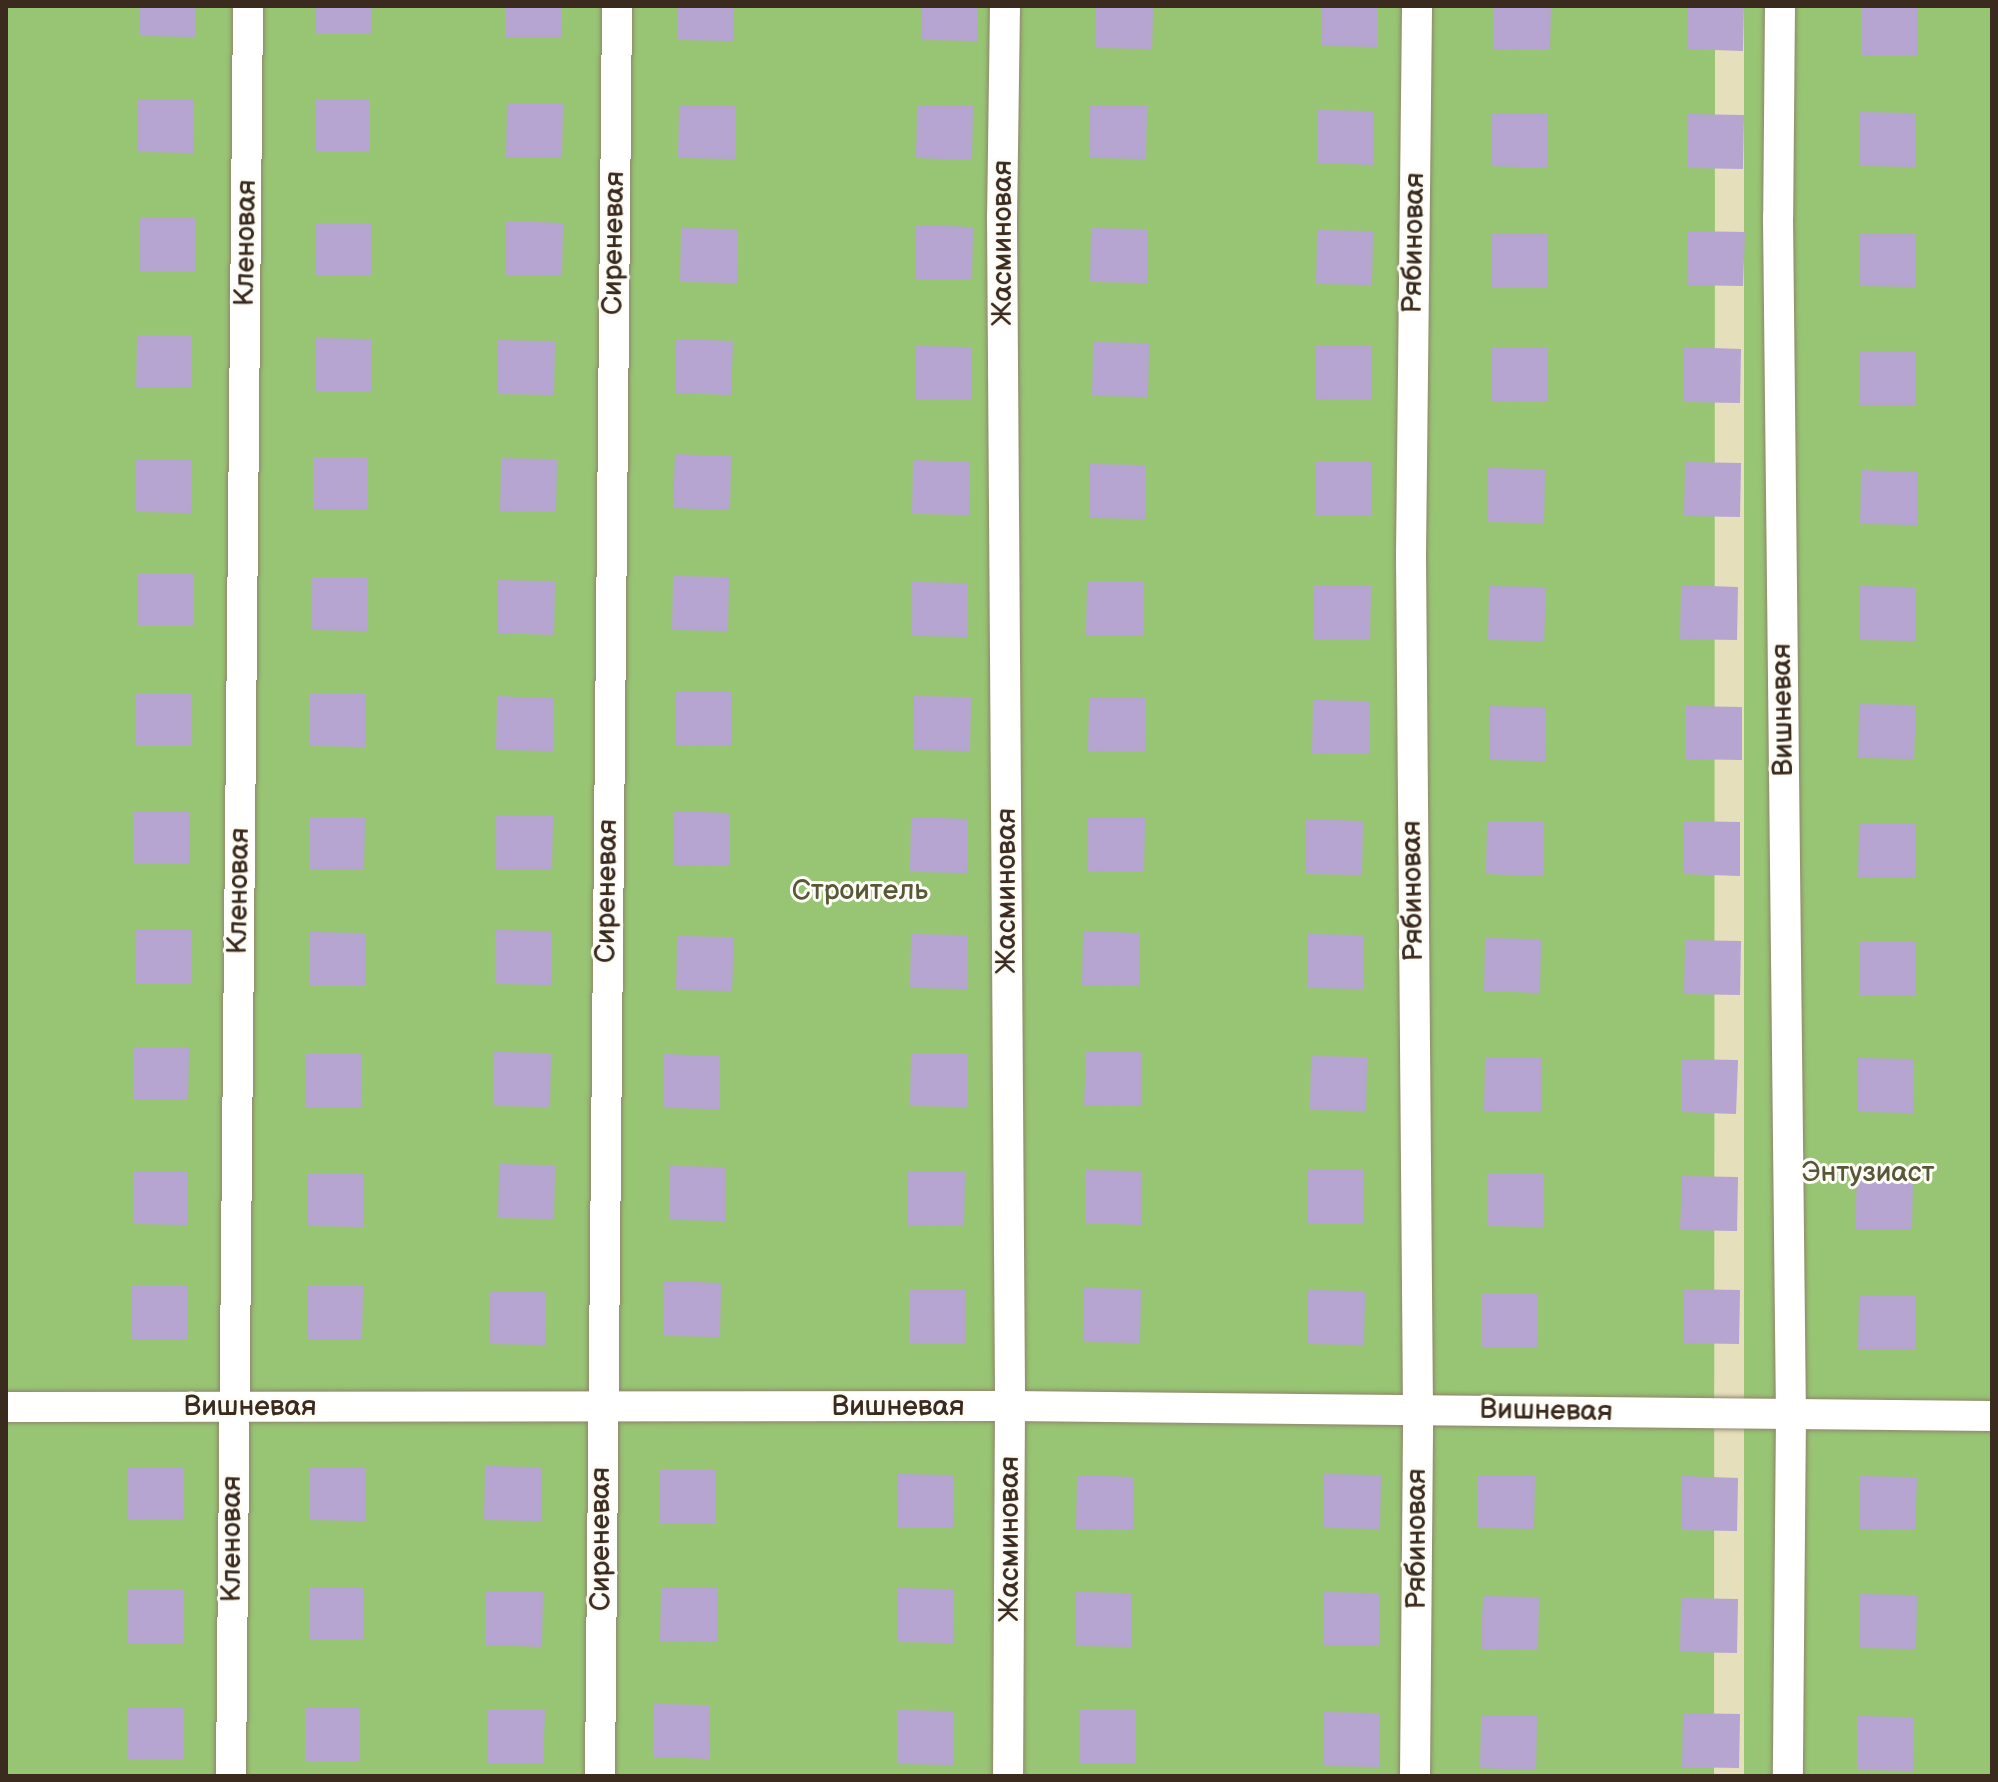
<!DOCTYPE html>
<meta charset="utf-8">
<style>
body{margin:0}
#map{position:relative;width:1998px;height:1782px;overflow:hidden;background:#e6dfbb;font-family:"Balsamiq Sans",sans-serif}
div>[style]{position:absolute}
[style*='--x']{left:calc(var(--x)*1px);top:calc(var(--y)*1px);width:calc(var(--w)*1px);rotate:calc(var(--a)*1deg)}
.green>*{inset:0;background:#97c573}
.building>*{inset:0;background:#b6a4d1}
.roads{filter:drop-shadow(0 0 2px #90846c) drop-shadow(0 0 2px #90846c)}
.street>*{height:30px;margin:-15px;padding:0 15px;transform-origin:15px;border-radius:15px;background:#fff}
span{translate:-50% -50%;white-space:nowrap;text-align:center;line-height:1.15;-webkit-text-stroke:6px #fdfcf7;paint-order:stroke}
.street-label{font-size:28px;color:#3b2a1e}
.park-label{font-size:28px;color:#575838}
.frame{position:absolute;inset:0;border:8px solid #3b2a1e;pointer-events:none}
</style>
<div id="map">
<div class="green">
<i style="clip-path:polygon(6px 6px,1715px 6px,1714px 1776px,6px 1776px)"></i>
<i style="clip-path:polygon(1744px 6px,1992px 6px,1992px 1776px,1744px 1776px)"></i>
</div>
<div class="building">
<i style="clip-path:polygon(140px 6px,195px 6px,195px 37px,140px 36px)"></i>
<i style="clip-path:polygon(316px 6px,371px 6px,371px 34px,316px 34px)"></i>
<i style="clip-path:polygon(505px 6px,562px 6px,561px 38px,505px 37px)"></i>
<i style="clip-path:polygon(678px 6px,734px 6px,733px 41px,677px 40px)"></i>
<i style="clip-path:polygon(922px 6px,978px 6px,978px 41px,921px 40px)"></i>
<i style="clip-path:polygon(1096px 6px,1153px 6px,1152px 49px,1096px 48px)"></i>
<i style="clip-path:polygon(1322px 6px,1378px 6px,1378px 47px,1321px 46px)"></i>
<i style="clip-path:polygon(1494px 6px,1551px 6px,1550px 50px,1494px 49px)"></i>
<i style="clip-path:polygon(1688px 6px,1744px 6px,1743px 51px,1687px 49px)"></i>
<i style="clip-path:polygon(1861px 6px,1918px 6px,1917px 56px,1861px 55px)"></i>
<i style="clip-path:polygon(315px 99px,370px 99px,370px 152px,315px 152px)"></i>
<i style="clip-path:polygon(138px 100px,194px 100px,193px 153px,138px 152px)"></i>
<i style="clip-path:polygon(507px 103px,563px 104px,562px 158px,506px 157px)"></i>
<i style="clip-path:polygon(679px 105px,736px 106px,735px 159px,678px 158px)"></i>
<i style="clip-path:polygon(917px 105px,973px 106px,972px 160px,916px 158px)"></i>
<i style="clip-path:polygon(1090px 105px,1147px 106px,1146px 159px,1089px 158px)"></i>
<i style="clip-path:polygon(1318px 110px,1374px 111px,1374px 165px,1317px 163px)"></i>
<i style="clip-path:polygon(1860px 112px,1916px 113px,1916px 167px,1859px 166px)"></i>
<i style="clip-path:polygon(1492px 113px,1548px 114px,1547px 168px,1491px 166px)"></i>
<i style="clip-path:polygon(1687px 114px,1744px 115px,1743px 169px,1687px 168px)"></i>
<i style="clip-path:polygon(140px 218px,196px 218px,196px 271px,140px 271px)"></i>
<i style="clip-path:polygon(506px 221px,563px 223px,562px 276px,506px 275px)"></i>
<i style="clip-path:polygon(315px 223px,371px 223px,371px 276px,315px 276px)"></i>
<i style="clip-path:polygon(916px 225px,973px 227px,972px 280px,915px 279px)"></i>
<i style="clip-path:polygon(681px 228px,738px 229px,737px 283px,680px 282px)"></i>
<i style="clip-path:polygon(1091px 228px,1148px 229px,1147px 283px,1090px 282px)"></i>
<i style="clip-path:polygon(1317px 230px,1373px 231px,1372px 285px,1316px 284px)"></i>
<i style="clip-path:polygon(1688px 231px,1745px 232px,1743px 286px,1687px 285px)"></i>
<i style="clip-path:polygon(1492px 233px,1548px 234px,1547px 288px,1491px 287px)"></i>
<i style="clip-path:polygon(1860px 233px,1916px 234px,1915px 287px,1859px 286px)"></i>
<i style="clip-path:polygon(137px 335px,192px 335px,192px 388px,136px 388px)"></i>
<i style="clip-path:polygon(316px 338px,372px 339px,372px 392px,316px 392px)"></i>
<i style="clip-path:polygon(676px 339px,733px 341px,731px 395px,675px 393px)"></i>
<i style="clip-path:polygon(498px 340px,555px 341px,554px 395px,497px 394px)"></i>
<i style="clip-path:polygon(1093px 342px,1149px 343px,1148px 397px,1092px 396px)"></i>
<i style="clip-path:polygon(1316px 345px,1372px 346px,1371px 400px,1315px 399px)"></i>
<i style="clip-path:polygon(916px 346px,972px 347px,972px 400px,915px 399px)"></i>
<i style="clip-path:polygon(1492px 347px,1548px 348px,1547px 402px,1491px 401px)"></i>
<i style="clip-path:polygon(1684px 347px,1741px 349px,1740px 403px,1683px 402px)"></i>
<i style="clip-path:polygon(1859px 351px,1916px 352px,1915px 406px,1859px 405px)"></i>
<i style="clip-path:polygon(675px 454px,731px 456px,730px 510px,673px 508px)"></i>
<i style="clip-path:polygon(313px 457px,368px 457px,368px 510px,313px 510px)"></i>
<i style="clip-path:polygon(501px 458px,557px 459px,556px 512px,500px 511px)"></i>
<i style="clip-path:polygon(136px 459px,192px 460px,191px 513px,136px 512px)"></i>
<i style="clip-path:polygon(913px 460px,970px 462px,969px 515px,912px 514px)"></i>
<i style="clip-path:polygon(1316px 461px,1372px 462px,1371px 516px,1315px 515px)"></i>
<i style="clip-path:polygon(1685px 462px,1741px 463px,1740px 517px,1684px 516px)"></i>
<i style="clip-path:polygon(1090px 464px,1146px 465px,1145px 519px,1089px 518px)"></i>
<i style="clip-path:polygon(1488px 468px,1545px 469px,1544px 523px,1487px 522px)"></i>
<i style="clip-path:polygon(1861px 470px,1917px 472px,1917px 525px,1860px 524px)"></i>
<i style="clip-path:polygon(138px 573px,194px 573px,194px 626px,138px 626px)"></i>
<i style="clip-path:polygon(673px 576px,729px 577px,728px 631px,672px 630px)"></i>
<i style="clip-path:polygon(312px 577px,367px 577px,367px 631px,312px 630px)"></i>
<i style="clip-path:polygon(498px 580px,555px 581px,554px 635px,497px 633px)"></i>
<i style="clip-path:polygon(1087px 581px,1143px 582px,1143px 636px,1086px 635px)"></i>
<i style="clip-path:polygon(912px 582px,968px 583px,967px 637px,911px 636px)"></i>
<i style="clip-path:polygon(1314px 585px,1371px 586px,1370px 640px,1314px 639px)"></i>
<i style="clip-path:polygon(1681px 585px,1738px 587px,1737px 640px,1680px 639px)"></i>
<i style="clip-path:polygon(1489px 586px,1546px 587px,1544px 641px,1488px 640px)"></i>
<i style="clip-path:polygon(1860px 586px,1916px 587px,1915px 641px,1859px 640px)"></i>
<i style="clip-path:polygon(676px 691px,732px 692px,731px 746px,675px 745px)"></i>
<i style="clip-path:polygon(136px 693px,191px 693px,191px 746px,135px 746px)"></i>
<i style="clip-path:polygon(309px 693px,365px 693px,365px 747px,309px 746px)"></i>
<i style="clip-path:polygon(497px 696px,553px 698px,553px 751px,496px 750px)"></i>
<i style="clip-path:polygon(914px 696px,971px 697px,970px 751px,913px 750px)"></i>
<i style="clip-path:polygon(1089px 697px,1146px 698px,1145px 752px,1088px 751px)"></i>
<i style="clip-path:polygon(1313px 700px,1369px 701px,1369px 754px,1312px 753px)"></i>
<i style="clip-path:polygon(1859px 704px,1916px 705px,1914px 759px,1858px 758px)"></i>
<i style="clip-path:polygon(1490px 706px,1546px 707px,1545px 761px,1489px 760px)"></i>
<i style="clip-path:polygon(1686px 706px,1742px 707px,1742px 760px,1685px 759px)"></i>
<i style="clip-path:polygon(134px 811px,190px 811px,190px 864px,134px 864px)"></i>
<i style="clip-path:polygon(674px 811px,730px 813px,730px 866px,673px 865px)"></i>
<i style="clip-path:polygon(496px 815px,553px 816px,552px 870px,496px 869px)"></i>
<i style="clip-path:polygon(309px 817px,365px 817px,364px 870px,309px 870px)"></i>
<i style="clip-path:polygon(911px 817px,968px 819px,967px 873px,910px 872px)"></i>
<i style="clip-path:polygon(1088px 817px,1145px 818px,1144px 872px,1087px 871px)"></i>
<i style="clip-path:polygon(1306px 819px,1363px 821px,1362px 875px,1305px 874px)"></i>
<i style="clip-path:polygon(1487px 821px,1543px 822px,1543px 876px,1486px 874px)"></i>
<i style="clip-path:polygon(1684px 821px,1740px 822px,1740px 876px,1683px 874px)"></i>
<i style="clip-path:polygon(1859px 823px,1915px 824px,1915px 878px,1858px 877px)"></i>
<i style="clip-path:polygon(136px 930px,192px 930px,191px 983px,136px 983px)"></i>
<i style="clip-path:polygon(495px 930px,552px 931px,551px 985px,495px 984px)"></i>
<i style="clip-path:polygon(1083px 931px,1140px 933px,1139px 986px,1082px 985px)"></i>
<i style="clip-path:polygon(310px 932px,365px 933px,365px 986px,309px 986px)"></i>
<i style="clip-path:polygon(911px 934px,968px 935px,967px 989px,910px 988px)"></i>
<i style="clip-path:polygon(1308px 934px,1364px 935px,1363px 989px,1307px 988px)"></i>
<i style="clip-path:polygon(677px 936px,734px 937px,732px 991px,676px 990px)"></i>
<i style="clip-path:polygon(1485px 938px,1541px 939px,1540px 993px,1484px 991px)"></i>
<i style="clip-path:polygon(1685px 940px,1741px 941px,1740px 995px,1684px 994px)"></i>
<i style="clip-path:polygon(1860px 941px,1916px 942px,1915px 996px,1859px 995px)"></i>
<i style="clip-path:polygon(133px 1047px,189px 1047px,188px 1100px,133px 1100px)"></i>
<i style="clip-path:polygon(1086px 1051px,1142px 1052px,1141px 1106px,1084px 1105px)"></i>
<i style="clip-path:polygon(494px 1052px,551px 1053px,550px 1107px,493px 1106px)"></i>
<i style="clip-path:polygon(911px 1053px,967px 1054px,967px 1107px,910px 1106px)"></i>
<i style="clip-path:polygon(306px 1054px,362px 1054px,361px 1107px,306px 1107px)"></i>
<i style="clip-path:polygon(664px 1054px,720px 1056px,719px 1109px,663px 1108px)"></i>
<i style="clip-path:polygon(1311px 1056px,1367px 1057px,1366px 1111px,1310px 1110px)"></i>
<i style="clip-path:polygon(1485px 1057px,1542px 1058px,1541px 1112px,1484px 1111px)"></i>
<i style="clip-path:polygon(1858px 1058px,1914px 1059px,1913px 1113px,1857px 1112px)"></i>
<i style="clip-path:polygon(1681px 1059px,1738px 1060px,1736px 1114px,1681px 1112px)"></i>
<i style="clip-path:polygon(499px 1164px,555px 1165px,554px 1219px,498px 1218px)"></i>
<i style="clip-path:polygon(670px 1166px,726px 1167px,725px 1221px,669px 1220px)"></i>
<i style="clip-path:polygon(1308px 1169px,1364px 1170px,1363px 1224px,1307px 1223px)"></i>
<i style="clip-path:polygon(1086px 1170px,1142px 1171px,1141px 1225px,1085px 1223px)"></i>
<i style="clip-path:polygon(133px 1171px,188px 1171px,188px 1225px,133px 1224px)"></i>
<i style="clip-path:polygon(908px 1171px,965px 1172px,964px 1226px,907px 1225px)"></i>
<i style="clip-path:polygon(308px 1173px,363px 1174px,363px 1227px,308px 1226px)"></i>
<i style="clip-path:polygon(1487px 1173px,1543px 1174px,1543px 1227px,1487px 1226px)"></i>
<i style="clip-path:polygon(1857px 1175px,1913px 1177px,1912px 1230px,1855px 1229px)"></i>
<i style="clip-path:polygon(1682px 1176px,1738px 1177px,1737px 1231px,1680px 1230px)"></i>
<i style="clip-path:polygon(664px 1281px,721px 1283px,720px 1337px,663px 1336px)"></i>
<i style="clip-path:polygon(131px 1286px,187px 1286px,187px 1340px,131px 1339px)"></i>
<i style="clip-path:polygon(307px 1286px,363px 1286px,362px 1339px,307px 1339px)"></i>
<i style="clip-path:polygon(1084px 1288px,1141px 1289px,1140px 1343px,1083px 1342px)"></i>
<i style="clip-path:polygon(910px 1289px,966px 1290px,965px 1344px,909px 1343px)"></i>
<i style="clip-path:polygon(1683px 1289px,1740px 1290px,1739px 1344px,1683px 1343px)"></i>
<i style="clip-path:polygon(1308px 1290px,1365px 1291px,1364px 1345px,1307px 1344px)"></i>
<i style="clip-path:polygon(490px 1291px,546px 1292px,545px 1345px,489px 1344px)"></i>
<i style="clip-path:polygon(1481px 1293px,1538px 1294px,1537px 1348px,1481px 1347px)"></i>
<i style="clip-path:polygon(1859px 1295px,1916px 1296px,1915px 1350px,1858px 1349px)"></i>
<i style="clip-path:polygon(485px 1466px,542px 1467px,541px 1521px,484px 1520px)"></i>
<i style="clip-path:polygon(128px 1467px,184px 1467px,183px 1520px,128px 1520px)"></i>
<i style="clip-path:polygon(310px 1467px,365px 1468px,365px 1521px,309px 1520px)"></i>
<i style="clip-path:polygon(660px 1469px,716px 1470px,715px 1524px,659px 1523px)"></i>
<i style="clip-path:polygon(898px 1474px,954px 1475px,953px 1528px,897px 1527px)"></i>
<i style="clip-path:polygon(1324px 1474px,1381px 1475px,1380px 1529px,1323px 1528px)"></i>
<i style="clip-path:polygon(1077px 1475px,1133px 1477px,1133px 1530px,1076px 1529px)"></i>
<i style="clip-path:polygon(1478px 1475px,1535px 1476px,1534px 1529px,1478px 1528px)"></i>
<i style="clip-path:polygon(1682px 1476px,1738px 1478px,1737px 1531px,1681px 1530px)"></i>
<i style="clip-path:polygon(1860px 1476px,1917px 1477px,1915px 1530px,1859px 1529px)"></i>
<i style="clip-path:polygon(309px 1587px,364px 1587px,364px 1640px,309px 1640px)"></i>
<i style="clip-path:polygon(661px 1587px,718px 1588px,717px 1642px,660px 1641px)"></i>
<i style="clip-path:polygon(898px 1588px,954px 1589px,953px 1643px,897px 1642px)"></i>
<i style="clip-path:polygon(128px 1590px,183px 1590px,183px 1643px,127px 1643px)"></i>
<i style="clip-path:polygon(486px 1591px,543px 1592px,542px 1647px,485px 1645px)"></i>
<i style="clip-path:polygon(1076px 1592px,1132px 1593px,1131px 1647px,1075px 1646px)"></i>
<i style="clip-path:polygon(1323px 1592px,1380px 1593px,1379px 1646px,1323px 1645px)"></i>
<i style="clip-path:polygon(1860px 1594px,1917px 1595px,1916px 1649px,1860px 1648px)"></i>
<i style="clip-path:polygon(1483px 1596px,1539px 1597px,1538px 1650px,1481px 1649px)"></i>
<i style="clip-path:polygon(1681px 1598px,1738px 1599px,1737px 1653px,1680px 1652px)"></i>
<i style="clip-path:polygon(654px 1704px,710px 1705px,710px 1759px,653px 1757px)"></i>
<i style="clip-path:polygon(127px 1707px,183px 1707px,183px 1760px,127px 1760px)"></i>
<i style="clip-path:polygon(305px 1707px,360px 1708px,360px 1761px,305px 1761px)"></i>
<i style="clip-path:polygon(488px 1709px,545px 1710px,543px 1764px,487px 1763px)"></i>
<i style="clip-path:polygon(1080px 1709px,1136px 1710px,1135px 1764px,1079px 1763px)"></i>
<i style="clip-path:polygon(897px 1710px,954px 1711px,953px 1765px,897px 1764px)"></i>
<i style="clip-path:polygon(1323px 1712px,1380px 1713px,1379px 1767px,1323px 1766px)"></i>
<i style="clip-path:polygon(1683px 1713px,1740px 1714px,1739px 1768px,1682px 1767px)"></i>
<i style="clip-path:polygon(1481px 1715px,1537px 1716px,1536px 1770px,1480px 1768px)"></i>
<i style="clip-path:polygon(1857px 1716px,1914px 1717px,1913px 1771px,1857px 1770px)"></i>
</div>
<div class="roads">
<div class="street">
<i style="--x:1005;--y:6;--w:210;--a:90.8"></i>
<i style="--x:1002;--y:216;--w:1190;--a:89.61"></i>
<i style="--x:1010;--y:1406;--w:370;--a:90.3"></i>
<i style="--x:1780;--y:6;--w:211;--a:90.5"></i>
<i style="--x:1778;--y:217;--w:1197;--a:89.38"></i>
<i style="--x:1791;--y:1414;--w:362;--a:90.5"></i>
<i style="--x:6;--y:1407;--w:1004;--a:-0.06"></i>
<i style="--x:1010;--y:1406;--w:982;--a:0.58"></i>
<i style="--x:231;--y:1776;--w:1770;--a:-89.45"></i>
<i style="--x:600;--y:1776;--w:1770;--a:-89.45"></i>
<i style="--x:1415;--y:1776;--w:366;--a:-89.5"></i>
<i style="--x:1418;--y:1410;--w:855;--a:-90.47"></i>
<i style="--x:1411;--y:555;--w:549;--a:-89.37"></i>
</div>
</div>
<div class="street-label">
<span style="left:246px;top:243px;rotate:-89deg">Кленовая</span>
<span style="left:614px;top:243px;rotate:-89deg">Сиреневая</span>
<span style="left:1003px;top:243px;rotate:-90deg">Жасминовая</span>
<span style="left:1414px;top:243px;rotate:-89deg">Рябиновая</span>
<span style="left:1783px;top:710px;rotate:-91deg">Вишневая</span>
<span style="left:239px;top:891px;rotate:-89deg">Кленовая</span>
<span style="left:607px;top:891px;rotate:-89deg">Сиреневая</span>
<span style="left:1007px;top:891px;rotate:-90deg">Жасминовая</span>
<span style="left:1413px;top:891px;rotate:-91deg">Рябиновая</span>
<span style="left:250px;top:1407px">Вишневая</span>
<span style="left:898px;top:1407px">Вишневая</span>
<span style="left:1546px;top:1411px;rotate:1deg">Вишневая</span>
<span style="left:232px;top:1539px;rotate:-90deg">Кленовая</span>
<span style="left:601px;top:1539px;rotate:-90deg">Сиреневая</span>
<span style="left:1010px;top:1539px;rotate:-90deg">Жасминовая</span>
<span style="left:1417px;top:1539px;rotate:-90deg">Рябиновая</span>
</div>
<div class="park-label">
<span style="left:860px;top:891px">Строитель</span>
<span style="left:1868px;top:1173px">Энтузиаст</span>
</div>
<div class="frame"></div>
</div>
